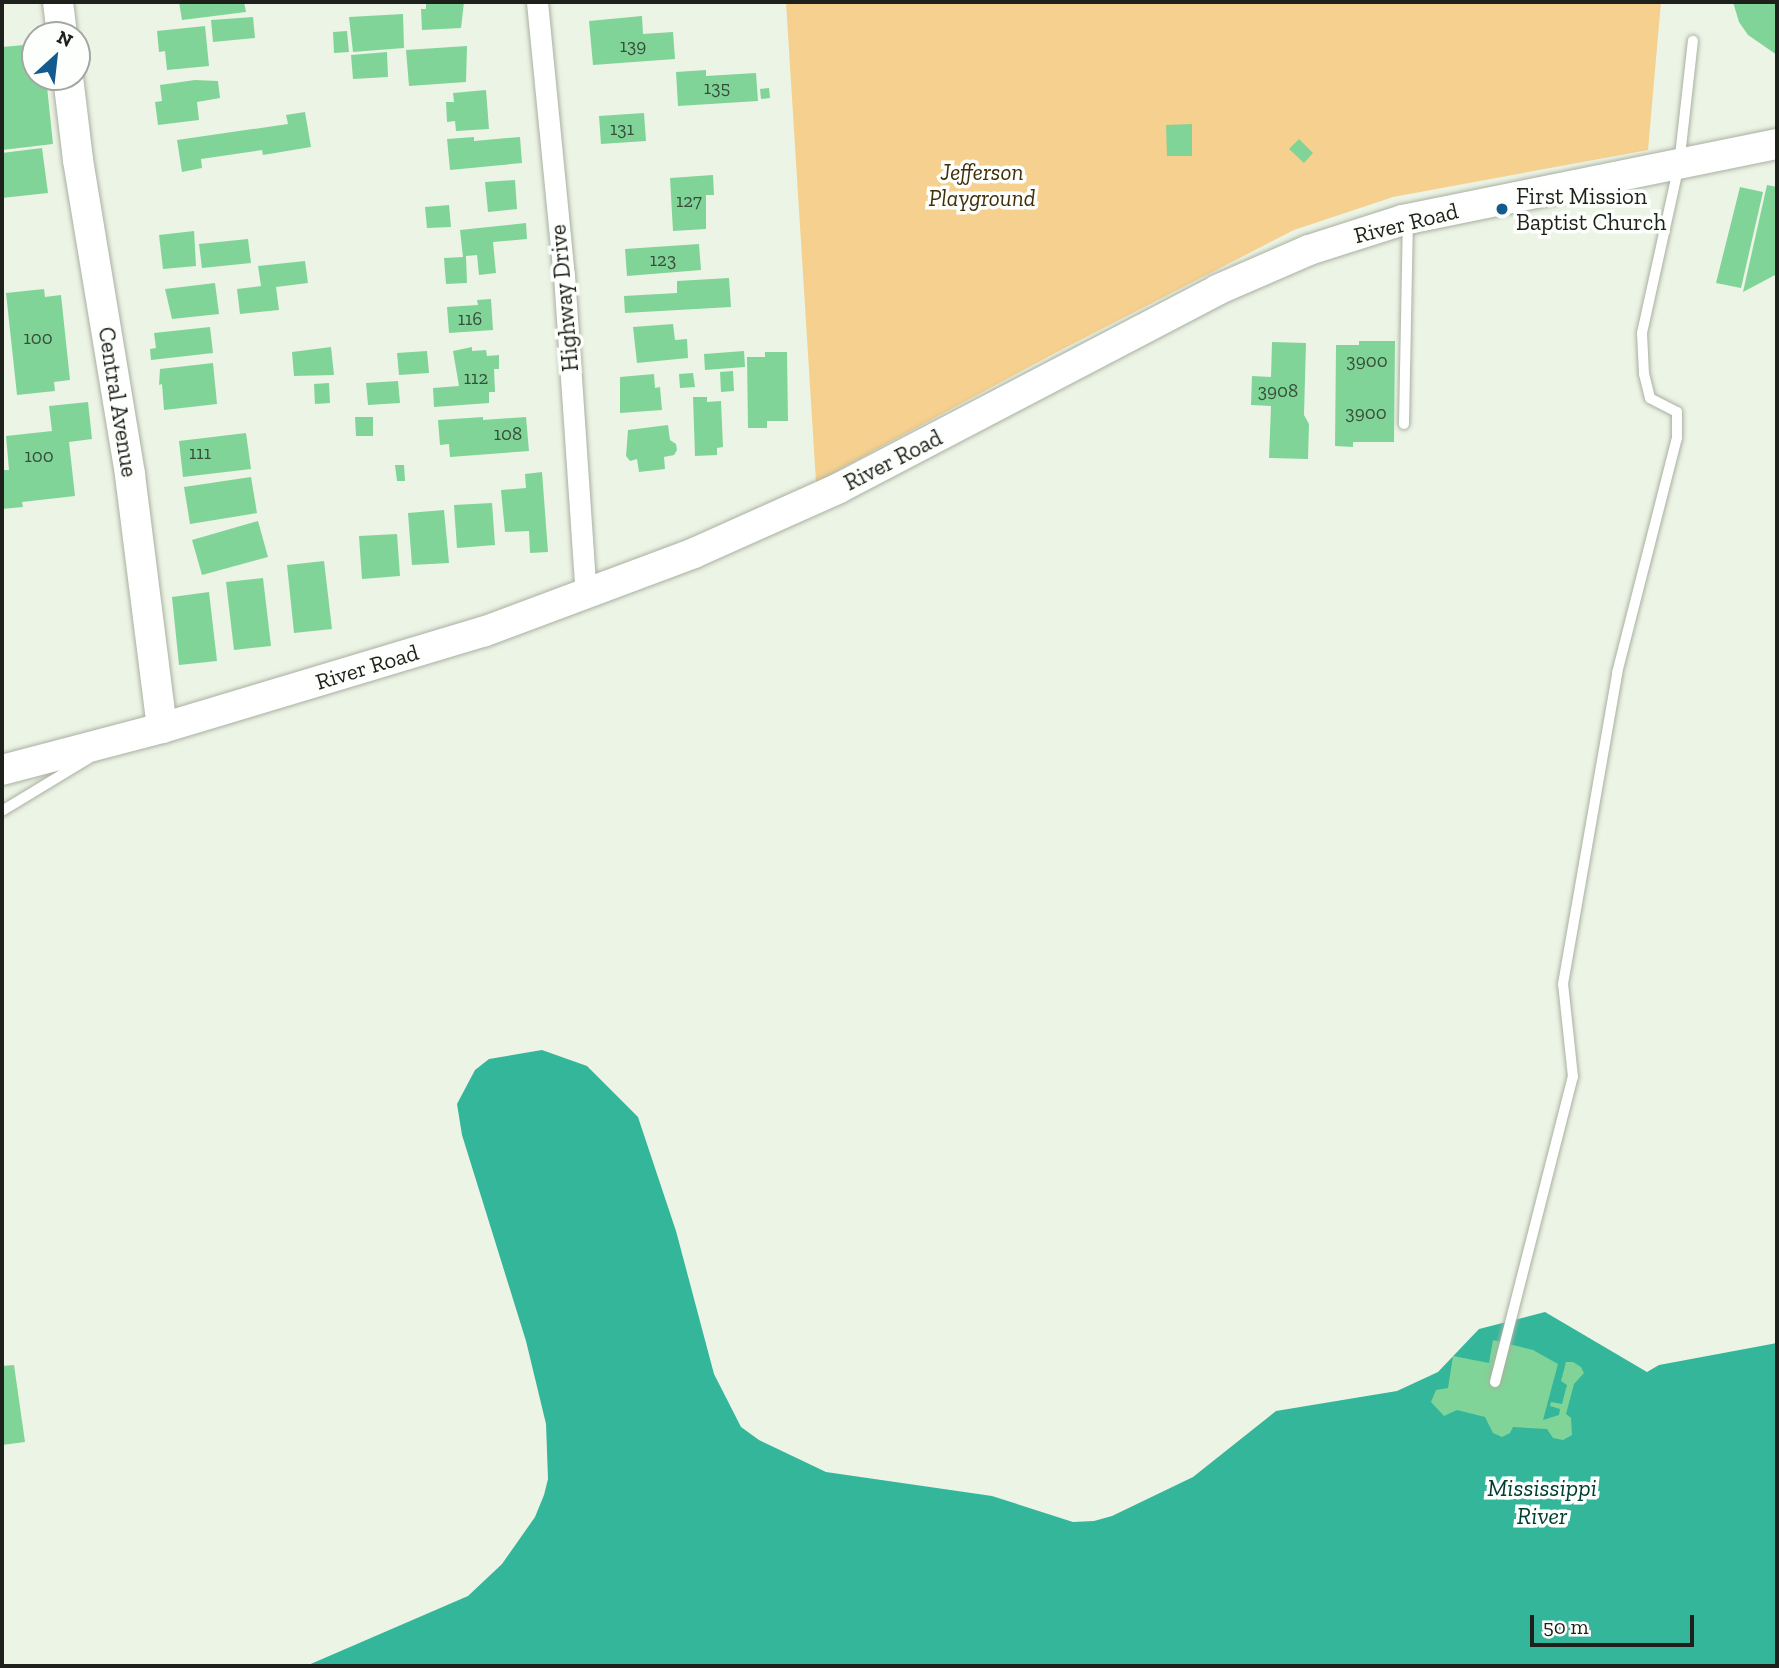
<!DOCTYPE html>
<style>
body{margin:0}
#map{position:relative;width:1779px;height:1668px;overflow:hidden;background:#ecf4e5;font-family:"Zilla Slab",serif}
div>[style]{position:absolute}
[style*='--x']{left:calc(var(--x)*1px);top:calc(var(--y)*1px);width:calc(var(--w)*1px);rotate:calc(var(--a)*1deg)}
.green>*{inset:0;background:#f5d08f}
.water>*{inset:0;background:#34b69b}
.building>*{inset:0;background:#81d498}
.roads{filter:drop-shadow(0 0 2px #a9b0a1) drop-shadow(0 0 2px #a9b0a1)}
.lane>*{height:10px;margin:-5px;padding:0 5px;transform-origin:5px;border-radius:5px;background:#fff}
.street>*{height:21px;margin:-10.5px;padding:0 10.5px;transform-origin:10.5px;border-radius:10.5px;background:#fff}
.secondary>*{height:30px;margin:-15px;padding:0 15px;transform-origin:15px;border-radius:15px;background:#fff}
.dots>*{width:19px;height:19px;translate:-50% -50%;box-sizing:border-box;border:4px solid #fdfffc;border-radius:50%}
span{translate:-50% -50%;white-space:nowrap;text-align:center;line-height:1.15;-webkit-text-stroke:7px #fdfffc;paint-order:stroke}
.number-label{font-size:19px;color:#374e3a}
.number-label span{-webkit-text-stroke-width:0}
.park-label{font-size:23px;color:#422f08;font-style:italic}
.poi-label{font-size:23px;color:#1e211b}
.left{translate:0 -50%;text-align:left}
.street-label{font-size:23px;color:#1e211b}
.water-label{font-size:24px;color:#013c31;font-style:italic}
.frame{position:absolute;inset:0;border:4px solid #1e211b;pointer-events:none}
.north{position:absolute;left:21px;top:21px;width:70px;height:70px;box-sizing:border-box;background:#fdfffc;border:2px solid #a4a6a2;border-radius:50%;rotate:27deg;font-size:19px;font-weight:700;line-height:28px;text-align:center;color:#1e211b}
.north::after{content:'';display:block;margin:auto;width:24px;height:32px;background:#135a8e;clip-path:polygon(50% 0,100% 100%,50% 72%,0 100%)}
.scale{position:absolute;left:1530px;top:1615px;width:164px;height:32px;box-sizing:border-box;border:4px solid #1e211b;border-top:0;padding-left:9px;font-size:21px;line-height:24px;white-space:nowrap;color:#1e211b;-webkit-text-stroke:5px #fdfffc;paint-order:stroke}
</style>
<div id="map">
<div class="green">
<i style="clip-path:polygon(786px 2px,1661px 2px,1648px 150px,1393px 197px,1294px 230px,1057px 352px,816px 482px)"></i>
</div>
<div class="water">
<i style="clip-path:polygon(542px 1050px,587px 1066px,638px 1117px,676px 1231px,714px 1374px,741px 1427px,759px 1440px,826px 1472px,992px 1496px,1073px 1522px,1094px 1521px,1112px 1516px,1193px 1477px,1276px 1411px,1397px 1391px,1438px 1372px,1479px 1329px,1545px 1312px,1647px 1372px,1659px 1365px,1777px 1343px,1777px 1666px,306px 1666px,468px 1596px,502px 1564px,535px 1517px,544px 1495px,548px 1479px,546px 1424px,526px 1341px,462px 1135px,457px 1104px,475px 1070px,489px 1059px)"></i>
</div>
<div class="building">
<i style="clip-path:polygon(179px 2px,244px 2px,246px 12px,182px 20px)"></i>
<i style="clip-path:polygon(426px 2px,464px 2px,461px 28px,422px 30px,421px 9px,426px 9px)"></i>
<i style="clip-path:polygon(1733px 2px,1777px 2px,1777px 55px,1748px 35px,1739px 22px)"></i>
<i style="clip-path:polygon(403px 14px,404px 48px,353px 52px,349px 17px)"></i>
<i style="clip-path:polygon(642px 16px,643px 34px,673px 32px,675px 59px,593px 65px,589px 21px)"></i>
<i style="clip-path:polygon(253px 17px,255px 38px,213px 42px,211px 20px)"></i>
<i style="clip-path:polygon(205px 26px,209px 66px,167px 70px,165px 51px,159px 52px,157px 31px)"></i>
<i style="clip-path:polygon(347px 31px,349px 52px,334px 53px,333px 32px)"></i>
<i style="clip-path:polygon(35px 44px,35px 77px,46px 77px,53px 144px,2px 150px,2px 47px)"></i>
<i style="clip-path:polygon(467px 46px,466px 82px,409px 86px,406px 50px)"></i>
<i style="clip-path:polygon(387px 52px,388px 77px,353px 79px,351px 55px)"></i>
<i style="clip-path:polygon(706px 70px,706px 76px,756px 73px,758px 101px,678px 106px,676px 72px)"></i>
<i style="clip-path:polygon(195px 80px,218px 81px,220px 98px,197px 102px,199px 120px,158px 125px,155px 102px,162px 101px,160px 85px)"></i>
<i style="clip-path:polygon(769px 88px,770px 98px,761px 99px,760px 89px)"></i>
<i style="clip-path:polygon(486px 90px,489px 129px,456px 131px,455px 121px,447px 122px,446px 102px,454px 102px,453px 93px)"></i>
<i style="clip-path:polygon(305px 112px,311px 147px,263px 155px,262px 150px,201px 159px,202px 168px,182px 172px,177px 140px,288px 124px,286px 115px)"></i>
<i style="clip-path:polygon(644px 113px,646px 141px,601px 144px,599px 116px)"></i>
<i style="clip-path:polygon(1192px 124px,1192px 156px,1167px 156px,1166px 125px)"></i>
<i style="clip-path:polygon(474px 137px,474px 141px,520px 137px,522px 163px,450px 170px,447px 139px)"></i>
<i style="clip-path:polygon(1299px 139px,1313px 153px,1304px 163px,1289px 149px)"></i>
<i style="clip-path:polygon(42px 148px,48px 193px,2px 198px,2px 153px)"></i>
<i style="clip-path:polygon(713px 175px,714px 195px,706px 195px,706px 229px,673px 231px,670px 178px)"></i>
<i style="clip-path:polygon(515px 180px,517px 209px,488px 212px,485px 182px)"></i>
<i style="clip-path:polygon(1767px 185px,1777px 187px,1777px 274px,1743px 292px)"></i>
<i style="clip-path:polygon(1740px 187px,1763px 192px,1741px 288px,1716px 283px)"></i>
<i style="clip-path:polygon(449px 205px,451px 227px,427px 228px,425px 207px)"></i>
<i style="clip-path:polygon(526px 223px,527px 239px,493px 242px,496px 273px,479px 275px,477px 255px,466px 256px,467px 283px,446px 284px,444px 258px,463px 257px,460px 230px)"></i>
<i style="clip-path:polygon(194px 231px,196px 266px,163px 269px,159px 235px)"></i>
<i style="clip-path:polygon(248px 239px,251px 263px,202px 268px,199px 244px)"></i>
<i style="clip-path:polygon(699px 244px,701px 270px,627px 276px,625px 249px)"></i>
<i style="clip-path:polygon(305px 261px,308px 283px,276px 287px,279px 310px,240px 314px,237px 289px,261px 286px,258px 266px)"></i>
<i style="clip-path:polygon(729px 278px,731px 307px,625px 313px,624px 296px,677px 293px,677px 281px)"></i>
<i style="clip-path:polygon(215px 283px,219px 314px,172px 319px,165px 289px)"></i>
<i style="clip-path:polygon(44px 289px,45px 297px,61px 295px,70px 380px,54px 382px,55px 391px,17px 395px,6px 293px)"></i>
<i style="clip-path:polygon(491px 299px,493px 330px,449px 333px,447px 307px,478px 305px,477px 300px)"></i>
<i style="clip-path:polygon(673px 324px,675px 340px,687px 339px,688px 358px,637px 363px,633px 327px)"></i>
<i style="clip-path:polygon(210px 327px,213px 353px,151px 360px,150px 349px,156px 348px,154px 333px)"></i>
<i style="clip-path:polygon(1359px 341px,1395px 341px,1394px 442px,1353px 442px,1353px 447px,1335px 446px,1336px 345px,1359px 345px)"></i>
<i style="clip-path:polygon(1272px 342px,1306px 343px,1304px 415px,1309px 424px,1308px 459px,1269px 458px,1271px 406px,1251px 405px,1252px 376px,1271px 377px)"></i>
<i style="clip-path:polygon(331px 347px,334px 375px,294px 376px,292px 352px)"></i>
<i style="clip-path:polygon(472px 347px,472px 351px,486px 350px,487px 356px,499px 355px,499px 369px,494px 369px,495px 392px,489px 392px,489px 403px,434px 407px,433px 388px,459px 386px,453px 351px)"></i>
<i style="clip-path:polygon(427px 351px,429px 373px,399px 375px,397px 353px)"></i>
<i style="clip-path:polygon(744px 351px,745px 367px,705px 370px,704px 354px)"></i>
<i style="clip-path:polygon(765px 352px,787px 352px,788px 421px,767px 421px,767px 428px,748px 428px,747px 357px,765px 357px)"></i>
<i style="clip-path:polygon(213px 363px,217px 404px,164px 410px,162px 384px,159px 385px,160px 369px)"></i>
<i style="clip-path:polygon(733px 371px,734px 391px,721px 392px,720px 372px)"></i>
<i style="clip-path:polygon(693px 373px,695px 387px,680px 388px,679px 374px)"></i>
<i style="clip-path:polygon(654px 374px,655px 388px,660px 387px,662px 410px,620px 413px,620px 377px)"></i>
<i style="clip-path:polygon(398px 381px,400px 403px,368px 405px,366px 383px)"></i>
<i style="clip-path:polygon(329px 383px,330px 403px,315px 404px,314px 384px)"></i>
<i style="clip-path:polygon(693px 397px,707px 397px,707px 402px,721px 401px,723px 447px,717px 448px,717px 455px,695px 456px)"></i>
<i style="clip-path:polygon(88px 402px,92px 439px,69px 442px,75px 496px,22px 502px,23px 507px,2px 509px,2px 470px,9px 470px,6px 436px,52px 431px,49px 406px)"></i>
<i style="clip-path:polygon(355px 417px,373px 417px,373px 436px,356px 436px)"></i>
<i style="clip-path:polygon(483px 417px,483px 420px,526px 417px,529px 451px,450px 457px,449px 444px,440px 445px,438px 420px)"></i>
<i style="clip-path:polygon(668px 425px,670px 440px,676px 444px,677px 450px,674px 455px,664px 457px,665px 469px,639px 472px,637px 459px,630px 461px,626px 456px,628px 430px)"></i>
<i style="clip-path:polygon(246px 433px,251px 469px,183px 477px,179px 441px)"></i>
<i style="clip-path:polygon(395px 465px,404px 465px,405px 481px,397px 481px)"></i>
<i style="clip-path:polygon(542px 472px,548px 552px,530px 553px,529px 531px,505px 532px,501px 490px,526px 488px,525px 474px)"></i>
<i style="clip-path:polygon(251px 477px,257px 513px,190px 524px,184px 487px)"></i>
<i style="clip-path:polygon(492px 503px,495px 545px,457px 548px,454px 505px)"></i>
<i style="clip-path:polygon(444px 510px,449px 563px,412px 565px,408px 513px)"></i>
<i style="clip-path:polygon(258px 521px,268px 557px,202px 575px,192px 540px)"></i>
<i style="clip-path:polygon(397px 534px,400px 576px,362px 579px,359px 536px)"></i>
<i style="clip-path:polygon(324px 561px,332px 629px,294px 633px,287px 565px)"></i>
<i style="clip-path:polygon(263px 578px,271px 646px,234px 650px,226px 582px)"></i>
<i style="clip-path:polygon(209px 592px,217px 661px,179px 665px,172px 597px)"></i>
<i style="clip-path:polygon(1493px 1340px,1533px 1350px,1558px 1364px,1543px 1420px,1559px 1415px,1560px 1409px,1550px 1406px,1551px 1402px,1562px 1404px,1567px 1385px,1561px 1381px,1566px 1362px,1573px 1362px,1581px 1367px,1584px 1373px,1574px 1384px,1566px 1414px,1571px 1418px,1572px 1435px,1563px 1440px,1553px 1438px,1547px 1429px,1513px 1427px,1510px 1433px,1502px 1437px,1493px 1433px,1485px 1417px,1457px 1410px,1444px 1416px,1431px 1402px,1436px 1390px,1448px 1388px,1453px 1356px,1489px 1363px)"></i>
<i style="clip-path:polygon(14px 1365px,25px 1442px,2px 1445px,2px 1366px)"></i>
</div>
<div class="roads">
<div class="lane">
<i style="--x:1404;--y:424;--w:202;--a:-88.9"></i>
<i style="--x:2;--y:811;--w:102;--a:-31.3"></i>
<i style="--x:1495;--y:1382;--w:315;--a:-75.7"></i>
<i style="--x:1573;--y:1077;--w:94;--a:-96.1"></i>
<i style="--x:1563;--y:984;--w:316;--a:-80.1"></i>
<i style="--x:1617;--y:673;--w:243;--a:-75.7"></i>
<i style="--x:1677;--y:438;--w:26;--a:-90"></i>
<i style="--x:1677;--y:412;--w:30;--a:-153"></i>
<i style="--x:1650;--y:398;--w:25;--a:-104"></i>
<i style="--x:1644;--y:374;--w:41;--a:-92.8"></i>
<i style="--x:1642;--y:333;--w:172;--a:-77.6"></i>
<i style="--x:1679;--y:165;--w:125;--a:-83.6"></i>
</div>
<div class="street">
<i style="--x:537;--y:2;--w:274;--a:84.4"></i>
<i style="--x:564;--y:275;--w:320;--a:86.1"></i>
</div>
<div class="secondary">
<i style="--x:58;--y:2;--w:33;--a:83"></i>
<i style="--x:68;--y:77;--w:84;--a:83.1"></i>
<i style="--x:78;--y:160;--w:319;--a:80.6"></i>
<i style="--x:130;--y:475;--w:255;--a:82.8"></i>
<i style="--x:2;--y:770;--w:165;--a:-14.7"></i>
<i style="--x:162;--y:728;--w:335;--a:-16.7"></i>
<i style="--x:483;--y:632;--w:225;--a:-20.5"></i>
<i style="--x:694;--y:553;--w:159;--a:-24.1"></i>
<i style="--x:839;--y:488;--w:427;--a:-27.6"></i>
<i style="--x:1217;--y:290;--w:100;--a:-23.5"></i>
<i style="--x:1309;--y:250;--w:99;--a:-17.7"></i>
<i style="--x:1403;--y:220;--w:382;--a:-11.5"></i>
</div>
</div>
<div class="dots">
<i style="left:1502px;top:209px;background:#135a8e"></i>
</div>
<div class="number-label">
<span style="left:633px;top:46px">139</span>
<span style="left:717px;top:88px">135</span>
<span style="left:622px;top:129px">131</span>
<span style="left:689px;top:201px">127</span>
<span style="left:663px;top:260px">123</span>
<span style="left:470px;top:319px">116</span>
<span style="left:38px;top:338px">100</span>
<span style="left:1367px;top:361px">3900</span>
<span style="left:476px;top:378px">112</span>
<span style="left:1278px;top:391px">3908</span>
<span style="left:1366px;top:413px">3900</span>
<span style="left:508px;top:434px">108</span>
<span style="left:200px;top:453px">111</span>
<span style="left:39px;top:456px">100</span>
</div>
<div class="park-label">
<span style="left:982px;top:185px">Jefferson<br>Playground</span>
</div>
<div class="poi-label">
<span class="left" style="left:1516px;top:209px">First Mission<br>Baptist Church</span>
</div>
<div class="street-label">
<span style="left:1406px;top:223px;rotate:-14deg">River Road</span>
<span style="left:564px;top:298px;rotate:-95deg">Highway Drive</span>
<span style="left:118px;top:402px;rotate:81deg">Central Avenue</span>
<span style="left:893px;top:460px;rotate:-27deg">River Road</span>
<span style="left:367px;top:667px;rotate:-17deg">River Road</span>
</div>
<div class="water-label">
<span style="left:1542px;top:1502px">Mississippi<br>River</span>
</div>
<div class="frame"></div>
<div class="north">N</div>
<div class="scale">50 m</div>
</div>
